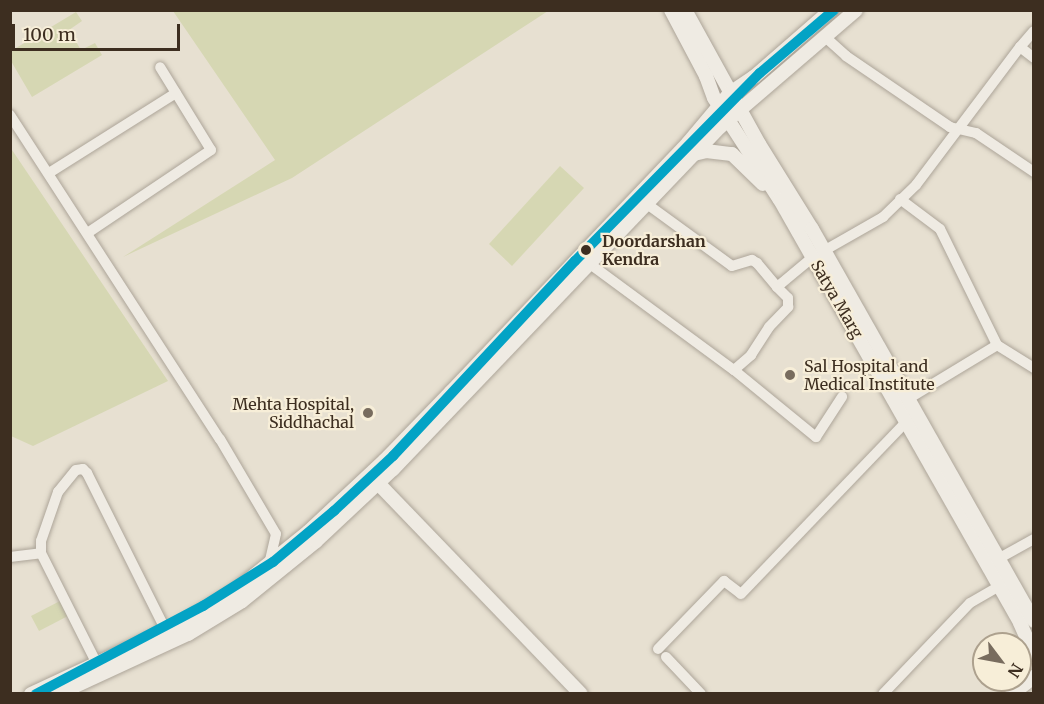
<!DOCTYPE html>
<style>
body{margin:0}
#map{position:relative;width:1044px;height:704px;overflow:hidden;background:#e7e0d1;font-family:Merriweather,serif}
div>[style]{position:absolute}
[style*='--x']{left:calc(var(--x)*1px);top:calc(var(--y)*1px);width:calc(var(--w)*1px);rotate:calc(var(--a)*1deg)}
.green>*{inset:0;background:#d6d7b3}
.roads{filter:drop-shadow(0 0 2px #ada599) drop-shadow(0 0 2px #ada599)}
.street>*{height:10px;margin:-5px;padding:0 5px;transform-origin:5px;border-radius:5px;background:#efebe3}
.secondary>*{height:14px;margin:-7px;padding:0 7px;transform-origin:7px;border-radius:7px;background:#efebe3}
.metro-1>*{height:10px;margin:-5px;padding:0 5px;transform-origin:5px;border-radius:5px;background:#03a3c5}
.dots>*{width:16px;height:16px;translate:-50% -50%;box-sizing:border-box;border:3px solid #f7eed8;border-radius:50%}
span{translate:-50% -50%;white-space:nowrap;text-align:center;line-height:1.15;-webkit-text-stroke:4.5px #f7eed8;paint-order:stroke}
.stop-label{font-size:16px;color:#3d2e20;font-weight:700}
.left{translate:0 -50%;text-align:left}
.street-label{font-size:16px;color:#3d2e20}
.poi-label{font-size:16px;color:#3d2e20}
.right{translate:-100% -50%;text-align:right}
.frame{position:absolute;inset:0;border:12px solid #3d2e20;pointer-events:none}
.north{position:absolute;left:972px;top:632px;width:60px;height:60px;box-sizing:border-box;background:#f7eed8;border:2px solid #ada18e;border-radius:50%;rotate:122deg;font-size:16px;font-weight:700;line-height:24px;text-align:center;color:#3d2e20}
.north::after{content:'';display:block;margin:auto;width:21px;height:27px;background:#786c5e;clip-path:polygon(50% 0,100% 100%,50% 72%,0 100%)}
.scale{position:absolute;left:12px;top:24px;width:168px;height:27px;box-sizing:border-box;border:3px solid #3d2e20;border-top:0;padding-left:8px;font-size:18px;line-height:21px;white-space:nowrap;color:#3d2e20;-webkit-text-stroke:4px #f7eed8;paint-order:stroke}
</style>
<div id="map">
<div class="green">
<i style="clip-path:polygon(173px 11px,548px 11px,292px 178px,123px 257px,275px 160px)"></i>
<i style="clip-path:polygon(76px 12px,82px 21px,69px 30px,81px 50px,95px 43px,102px 55px,32px 97px,11px 61px,11px 51px)"></i>
<i style="clip-path:polygon(10px 147px,168px 381px,33px 446px,11px 436px)"></i>
<i style="clip-path:polygon(560px 166px,584px 188px,512px 266px,489px 244px)"></i>
<i style="clip-path:polygon(60px 601px,68px 616px,39px 631px,31px 616px)"></i>
</div>
<div class="roads">
<div class="street">
<i style="--x:824;--y:36;--w:30;--a:42"></i>
<i style="--x:846;--y:56;--w:126;--a:34.3"></i>
<i style="--x:950;--y:127;--w:27;--a:13"></i>
<i style="--x:976;--y:133;--w:70;--a:33.9"></i>
<i style="--x:1020;--y:47;--w:21;--a:-49"></i>
<i style="--x:10;--y:115;--w:386;--a:57.1"></i>
<i style="--x:220;--y:439;--w:110;--a:59.5"></i>
<i style="--x:276;--y:534;--w:28;--a:103"></i>
<i style="--x:49;--y:173;--w:150;--a:-32.2"></i>
<i style="--x:900;--y:199;--w:50;--a:36.9"></i>
<i style="--x:940;--y:229;--w:129;--a:63.8"></i>
<i style="--x:647;--y:204;--w:105;--a:36.1"></i>
<i style="--x:732;--y:266;--w:21;--a:-17"></i>
<i style="--x:752;--y:260;--w:6;--a:31"></i>
<i style="--x:757;--y:263;--w:31;--a:50"></i>
<i style="--x:777;--y:287;--w:47;--a:-39.8"></i>
<i style="--x:813;--y:257;--w:81;--a:-29.7"></i>
<i style="--x:883;--y:217;--w:46;--a:-44.1"></i>
<i style="--x:916;--y:185;--w:173;--a:-53"></i>
<i style="--x:1020;--y:47;--w:18;--a:38"></i>
<i style="--x:89;--y:232;--w:147;--a:-33.9"></i>
<i style="--x:211;--y:150;--w:97;--a:-121.6"></i>
<i style="--x:590;--y:264;--w:179;--a:36.4"></i>
<i style="--x:734;--y:370;--w:23;--a:-41"></i>
<i style="--x:751;--y:355;--w:33;--a:-57"></i>
<i style="--x:769;--y:327;--w:28;--a:-46"></i>
<i style="--x:788;--y:307;--w:9;--a:-90"></i>
<i style="--x:788;--y:298;--w:16;--a:-135"></i>
<i style="--x:734;--y:370;--w:106;--a:39.3"></i>
<i style="--x:816;--y:437;--w:48;--a:-57"></i>
<i style="--x:908;--y:399;--w:104;--a:-31.2"></i>
<i style="--x:997;--y:345;--w:44;--a:31.9"></i>
<i style="--x:10;--y:557;--w:31;--a:-7"></i>
<i style="--x:998;--y:559;--w:41;--a:-29.1"></i>
<i style="--x:658;--y:649;--w:95;--a:-45.9"></i>
<i style="--x:724;--y:581;--w:21;--a:37"></i>
<i style="--x:741;--y:594;--w:238;--a:-46.2"></i>
<i style="--x:666;--y:657;--w:51;--a:46.6"></i>
<i style="--x:96;--y:662;--w:122;--a:-116.8"></i>
<i style="--x:41;--y:553;--w:12;--a:-90"></i>
<i style="--x:41;--y:541;--w:52;--a:-70.9"></i>
<i style="--x:58;--y:492;--w:28;--a:-51"></i>
<i style="--x:76;--y:470;--w:7;--a:-8"></i>
<i style="--x:83;--y:469;--w:6;--a:45"></i>
<i style="--x:87;--y:473;--w:177;--a:63.4"></i>
<i style="--x:883;--y:694;--w:126;--a:-46.3"></i>
<i style="--x:970;--y:603;--w:34;--a:-30"></i>
</div>
<div class="secondary">
<i style="--x:671;--y:10;--w:75;--a:62.1"></i>
<i style="--x:706;--y:76;--w:23;--a:70"></i>
<i style="--x:714;--y:98;--w:121;--a:57.1"></i>
<i style="--x:780;--y:200;--w:486;--a:60.4"></i>
<i style="--x:1020;--y:623;--w:34;--a:66"></i>
<i style="--x:685;--y:10;--w:153;--a:61.1"></i>
<i style="--x:759;--y:144;--w:100;--a:58.1"></i>
<i style="--x:812;--y:229;--w:450;--a:60.5"></i>
<i style="--x:694;--y:154;--w:12;--a:-14"></i>
<i style="--x:706;--y:151;--w:26;--a:7"></i>
<i style="--x:732;--y:154;--w:43;--a:44.1"></i>
<i style="--x:372;--y:477;--w:301;--a:46.1"></i>
<i style="--x:31;--y:694;--w:168;--a:-25"></i>
<i style="--x:183;--y:623;--w:61;--a:-31.6"></i>
<i style="--x:235;--y:591;--w:94;--a:-38.9"></i>
<i style="--x:308;--y:532;--w:105;--a:-43.1"></i>
<i style="--x:385;--y:460;--w:95;--a:-45.9"></i>
<i style="--x:451;--y:392;--w:344;--a:-46.4"></i>
<i style="--x:688;--y:143;--w:65;--a:-50"></i>
<i style="--x:730;--y:93;--w:29;--a:-34"></i>
<i style="--x:754;--y:77;--w:102;--a:-41"></i>
<i style="--x:58;--y:694;--w:143;--a:-24.8"></i>
<i style="--x:188;--y:634;--w:63;--a:-31.4"></i>
<i style="--x:242;--y:601;--w:95;--a:-39"></i>
<i style="--x:316;--y:541;--w:105;--a:-43.1"></i>
<i style="--x:393;--y:469;--w:473;--a:-46.3"></i>
<i style="--x:720;--y:127;--w:179;--a:-40.7"></i>
<i style="--x:1012;--y:694;--w:28;--a:-38"></i>
</div>
</div>
<div class="metro-1">
<i style="--x:36;--y:694;--w:189;--a:-27.8"></i>
<i style="--x:203;--y:606;--w:83;--a:-32.2"></i>
<i style="--x:273;--y:562;--w:80;--a:-39.9"></i>
<i style="--x:334;--y:511;--w:81;--a:-43"></i>
<i style="--x:393;--y:456;--w:267;--a:-47"></i>
<i style="--x:575;--y:261;--w:264;--a:-45.5"></i>
<i style="--x:760;--y:73;--w:97;--a:-40.4"></i>
</div>
<div class="dots">
<i style="left:586px;top:250px;background:#3d2e20"></i>
<i style="left:790px;top:375px;background:#786c5e"></i>
<i style="left:368px;top:413px;background:#786c5e"></i>
</div>
<div class="stop-label">
<span class="left" style="left:602px;top:250px">Doordarshan<br>Kendra</span>
</div>
<div class="street-label">
<span style="left:837px;top:299px;rotate:60deg">Satya Marg</span>
</div>
<div class="poi-label">
<span class="left" style="left:804px;top:375px">Sal Hospital and<br>Medical Institute</span>
<span class="right" style="left:354px;top:413px">Mehta Hospital,<br>Siddhachal</span>
</div>
<div class="frame"></div>
<div class="north">N</div>
<div class="scale">100 m</div>
</div>
